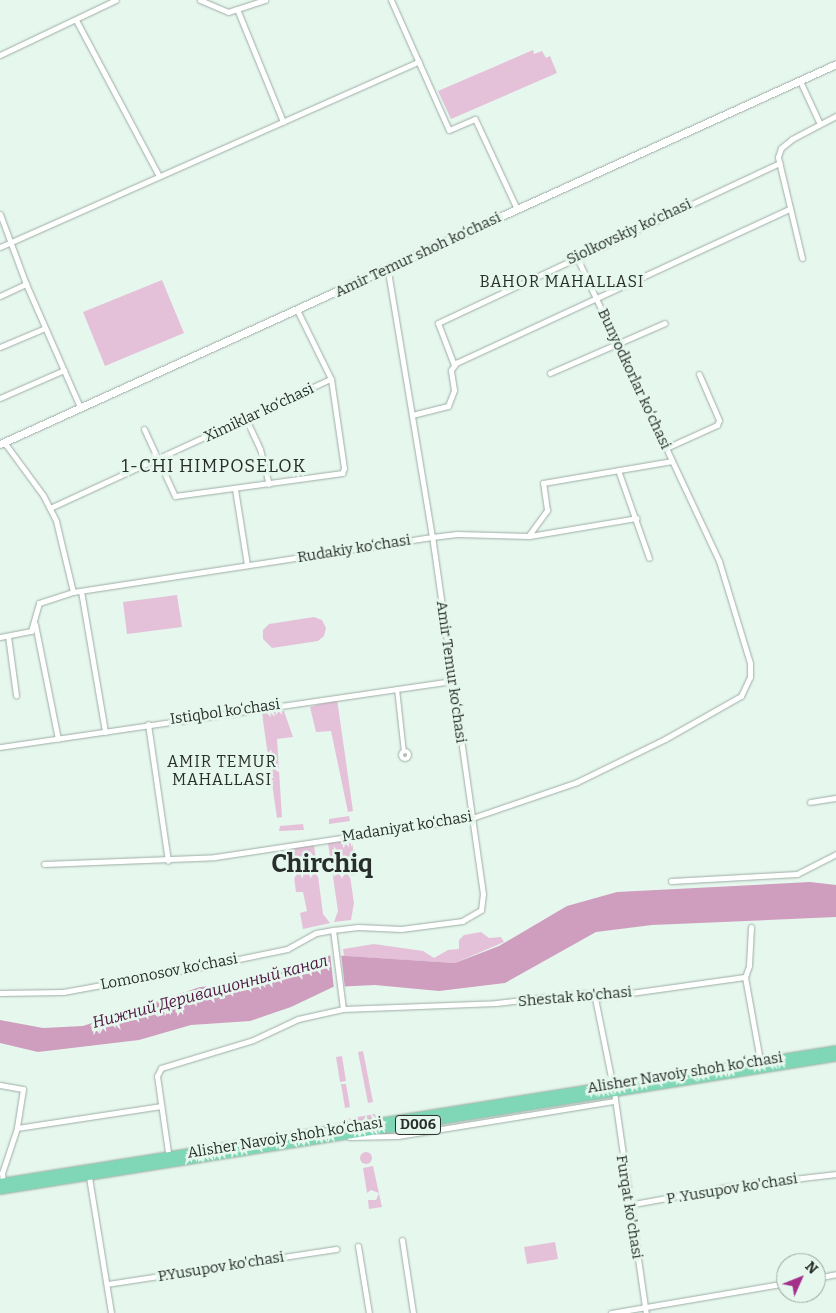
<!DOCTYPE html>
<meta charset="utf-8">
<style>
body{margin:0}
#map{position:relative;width:836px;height:1313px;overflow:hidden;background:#e6f7ee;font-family:Bitter,serif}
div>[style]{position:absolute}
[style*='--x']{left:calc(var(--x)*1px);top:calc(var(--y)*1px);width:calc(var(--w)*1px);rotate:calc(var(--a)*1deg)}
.green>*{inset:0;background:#e5c1d9}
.round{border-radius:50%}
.water>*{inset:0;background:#cf9ebf}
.pier>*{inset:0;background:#e6f7ee}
.roads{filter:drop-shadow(0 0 1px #9dada5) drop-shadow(0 0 1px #9dada5)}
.pedestrian>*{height:4px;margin:-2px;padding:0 2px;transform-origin:2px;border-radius:2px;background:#fff}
.pedestrian>.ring{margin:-2px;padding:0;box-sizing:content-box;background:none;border:4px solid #fff;border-radius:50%}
.minor>*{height:5px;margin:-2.5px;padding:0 2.5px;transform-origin:2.5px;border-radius:2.5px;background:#fff}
.secondary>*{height:7px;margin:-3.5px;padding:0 3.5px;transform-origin:3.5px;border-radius:3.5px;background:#fff}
.primary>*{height:8px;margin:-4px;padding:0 4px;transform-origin:4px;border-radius:4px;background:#80d7b8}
span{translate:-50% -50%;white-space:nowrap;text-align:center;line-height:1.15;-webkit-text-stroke:5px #e6f7ee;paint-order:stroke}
.shield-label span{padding:1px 4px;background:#e6f7ee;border:1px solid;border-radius:4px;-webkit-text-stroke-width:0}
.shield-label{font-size:14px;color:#282e2b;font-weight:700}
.street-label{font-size:15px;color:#282e2b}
.neighbourhood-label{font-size:16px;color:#282e2b;letter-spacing:1px}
.water-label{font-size:16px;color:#4d1440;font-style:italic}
.quarter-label{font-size:18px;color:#282e2b;letter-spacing:1px}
.town-label{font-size:25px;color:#282e2b;font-weight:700}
.north{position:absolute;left:776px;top:1253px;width:50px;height:50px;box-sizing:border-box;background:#e6f7ee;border:1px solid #9aa7a0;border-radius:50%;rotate:46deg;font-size:14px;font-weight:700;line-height:20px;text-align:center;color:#282e2b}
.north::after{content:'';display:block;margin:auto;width:18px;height:22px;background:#a4308a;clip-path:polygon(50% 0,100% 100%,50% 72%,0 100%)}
</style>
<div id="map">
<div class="green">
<i style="clip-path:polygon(533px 50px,534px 54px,542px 51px,546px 58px,550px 56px,557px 73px,451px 119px,438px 91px)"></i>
<i style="clip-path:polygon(162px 280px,184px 333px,105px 366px,83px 312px)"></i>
<i style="clip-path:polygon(177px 595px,182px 627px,127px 634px,123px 602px)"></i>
<i style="clip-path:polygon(314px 617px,322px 620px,326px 628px,324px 636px,318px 641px,272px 648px,263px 639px,263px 630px,269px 624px)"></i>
<i style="clip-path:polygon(337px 699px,353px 811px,348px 812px,331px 731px,316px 732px,310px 707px)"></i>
<i style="clip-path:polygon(265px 709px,267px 713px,284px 711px,293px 737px,277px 739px,282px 817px,277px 818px,262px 714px)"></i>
<i style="clip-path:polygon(349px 816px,350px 821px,329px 824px,329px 819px)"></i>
<i style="clip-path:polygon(303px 824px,304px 830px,279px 831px,280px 826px)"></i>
<i style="clip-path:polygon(352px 840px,356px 874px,350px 876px,354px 903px,351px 920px,334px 922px,338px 911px,328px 843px)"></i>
<i style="clip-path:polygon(314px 845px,323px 914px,330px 923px,303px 929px,300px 913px,307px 911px,303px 892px,296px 892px,290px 849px)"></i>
<i style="clip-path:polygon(481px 932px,489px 938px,501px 937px,504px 942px,455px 963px,344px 956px,343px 949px,374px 944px,423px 951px,434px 958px,448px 950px,459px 949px,459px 940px,464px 935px)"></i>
<i style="clip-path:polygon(363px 1051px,373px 1102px,368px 1103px,358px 1052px)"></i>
<i style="clip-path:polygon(342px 1056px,346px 1081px,340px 1082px,336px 1057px)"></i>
<i style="clip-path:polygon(341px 1084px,346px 1084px,350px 1107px,345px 1108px)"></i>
<i style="clip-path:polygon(375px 1114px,376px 1118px,347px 1123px,346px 1119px)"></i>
<i class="round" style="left:360px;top:1152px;width:12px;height:12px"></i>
<i style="clip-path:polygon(373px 1166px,382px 1207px,369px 1209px,368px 1200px,376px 1200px,379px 1193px,371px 1190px,367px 1193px,363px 1168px)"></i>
<i style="clip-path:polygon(555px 1242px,558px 1259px,527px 1264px,524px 1247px)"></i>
</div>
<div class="water">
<i style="clip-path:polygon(810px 882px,836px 885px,836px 917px,652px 925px,596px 932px,505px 983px,439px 991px,375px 985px,333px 987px,291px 1007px,250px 1021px,191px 1025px,139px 1040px,38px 1052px,0 1043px,0 1020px,43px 1028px,83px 1026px,200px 987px,254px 982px,331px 955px,455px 963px,499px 946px,567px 906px,617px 892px)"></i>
</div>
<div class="pier">
<i style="clip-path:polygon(330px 953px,341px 953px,345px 989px,334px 989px)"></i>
</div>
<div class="roads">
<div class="pedestrian">
<i style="--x:397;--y:689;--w:63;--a:83.7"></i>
<i class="ring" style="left:401px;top:751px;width:4px;height:4px"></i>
</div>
<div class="minor">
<i style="--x:200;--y:0;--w:30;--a:23"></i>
<i style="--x:228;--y:12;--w:39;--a:-18"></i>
<i style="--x:391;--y:0;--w:142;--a:66"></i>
<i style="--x:449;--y:130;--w:28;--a:-23"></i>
<i style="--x:475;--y:119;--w:99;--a:65"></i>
<i style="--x:237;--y:9;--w:122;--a:67.8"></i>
<i style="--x:76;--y:20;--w:177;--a:62"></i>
<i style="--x:0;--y:55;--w:128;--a:-25.4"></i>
<i style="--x:800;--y:81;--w:47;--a:65.1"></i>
<i style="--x:0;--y:214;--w:75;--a:69.6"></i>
<i style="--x:26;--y:284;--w:134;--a:66.3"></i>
<i style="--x:0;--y:247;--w:458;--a:-23.9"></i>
<i style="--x:802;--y:258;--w:104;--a:-103.4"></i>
<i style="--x:778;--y:157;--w:9;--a:-72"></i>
<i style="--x:781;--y:148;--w:14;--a:-39"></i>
<i style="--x:792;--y:139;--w:50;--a:-27.6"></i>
<i style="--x:0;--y:296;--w:29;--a:-25"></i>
<i style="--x:0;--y:347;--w:49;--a:-22.9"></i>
<i style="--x:454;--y:365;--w:45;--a:-110.9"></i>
<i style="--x:438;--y:323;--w:377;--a:-25.1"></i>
<i style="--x:550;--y:373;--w:125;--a:-23.5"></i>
<i style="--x:0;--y:398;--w:70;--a:-23.6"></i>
<i style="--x:412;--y:415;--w:37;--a:-14"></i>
<i style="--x:448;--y:406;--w:17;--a:-69"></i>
<i style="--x:454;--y:390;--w:20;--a:-99"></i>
<i style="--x:451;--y:370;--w:9;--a:-54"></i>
<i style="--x:456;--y:363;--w:368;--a:-24.8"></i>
<i style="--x:246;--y:419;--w:33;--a:65"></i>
<i style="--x:260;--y:449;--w:36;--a:76"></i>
<i style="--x:144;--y:429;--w:74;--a:65.2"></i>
<i style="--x:175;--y:496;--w:169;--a:-7.8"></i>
<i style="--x:342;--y:473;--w:5;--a:-68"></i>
<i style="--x:344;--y:468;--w:90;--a:-98.3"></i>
<i style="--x:331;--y:379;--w:77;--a:-116.2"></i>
<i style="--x:4;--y:442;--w:66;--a:53.7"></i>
<i style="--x:43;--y:495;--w:29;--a:63"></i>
<i style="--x:56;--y:521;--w:73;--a:76.5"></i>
<i style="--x:666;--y:448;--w:56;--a:-24.3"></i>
<i style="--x:717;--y:425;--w:5;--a:-68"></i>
<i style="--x:719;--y:420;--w:50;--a:-113.5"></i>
<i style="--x:618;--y:470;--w:93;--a:70.6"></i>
<i style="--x:235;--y:489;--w:77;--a:81"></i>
<i style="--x:50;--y:508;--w:309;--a:-24.7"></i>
<i style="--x:529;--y:535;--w:31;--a:-54"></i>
<i style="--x:547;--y:510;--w:27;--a:-98"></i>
<i style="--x:543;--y:483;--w:131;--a:-9.7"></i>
<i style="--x:81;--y:591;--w:143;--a:80.3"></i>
<i style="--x:35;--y:624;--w:117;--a:78.7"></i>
<i style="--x:8;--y:636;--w:60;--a:82.3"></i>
<i style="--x:0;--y:637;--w:32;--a:-11"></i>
<i style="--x:31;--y:631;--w:29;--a:-74"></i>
<i style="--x:39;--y:603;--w:36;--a:-18"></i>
<i style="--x:73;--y:592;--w:363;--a:-8.7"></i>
<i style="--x:432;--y:537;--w:25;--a:-7"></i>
<i style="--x:457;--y:534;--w:72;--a:1.6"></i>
<i style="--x:529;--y:536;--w:109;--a:-9.5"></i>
<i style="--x:148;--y:724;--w:138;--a:81.7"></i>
<i style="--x:0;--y:747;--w:456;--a:-8.3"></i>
<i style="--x:810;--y:802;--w:26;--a:-9"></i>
<i style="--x:44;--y:864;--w:171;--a:-2.3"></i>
<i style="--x:215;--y:857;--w:260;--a:-8.6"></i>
<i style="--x:472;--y:818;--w:111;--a:-18.9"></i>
<i style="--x:577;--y:782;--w:98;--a:-26"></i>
<i style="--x:665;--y:739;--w:87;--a:-29.5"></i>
<i style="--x:741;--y:696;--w:21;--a:-65"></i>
<i style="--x:750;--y:677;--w:14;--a:-90"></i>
<i style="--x:750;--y:663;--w:107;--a:-106.9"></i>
<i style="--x:719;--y:561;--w:337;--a:-115.1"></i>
<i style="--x:671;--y:881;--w:126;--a:-3.2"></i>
<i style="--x:797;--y:874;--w:44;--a:-27.1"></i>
<i style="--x:751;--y:927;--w:39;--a:93"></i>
<i style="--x:749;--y:966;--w:12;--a:110"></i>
<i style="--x:745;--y:977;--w:84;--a:79.8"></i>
<i style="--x:0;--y:993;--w:63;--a:-0.9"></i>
<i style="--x:63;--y:992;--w:139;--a:-10.3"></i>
<i style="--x:200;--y:967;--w:89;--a:-11.7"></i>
<i style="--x:287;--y:949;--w:33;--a:-29"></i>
<i style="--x:316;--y:933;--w:17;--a:-10"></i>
<i style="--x:595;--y:998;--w:96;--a:78.6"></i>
<i style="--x:614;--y:1092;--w:223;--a:81.8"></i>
<i style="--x:343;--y:1009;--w:80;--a:-97.2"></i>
<i style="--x:333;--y:930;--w:25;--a:-7"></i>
<i style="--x:358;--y:927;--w:43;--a:2.7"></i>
<i style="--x:401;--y:929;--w:62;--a:-7.5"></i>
<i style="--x:462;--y:921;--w:22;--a:-30"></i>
<i style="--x:481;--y:910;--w:16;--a:-83"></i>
<i style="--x:483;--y:894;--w:361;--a:-98.1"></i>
<i style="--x:432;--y:537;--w:271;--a:-99.4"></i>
<i style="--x:0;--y:1085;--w:23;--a:10"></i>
<i style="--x:23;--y:1089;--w:39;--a:99"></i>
<i style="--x:17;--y:1128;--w:47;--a:108.4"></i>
<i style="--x:2;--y:1173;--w:9;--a:84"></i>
<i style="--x:17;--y:1128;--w:146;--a:-8.7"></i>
<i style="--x:349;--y:1137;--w:49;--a:-1.2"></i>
<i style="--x:398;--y:1136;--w:218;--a:-9.2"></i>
<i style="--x:169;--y:1159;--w:84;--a:-98.2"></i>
<i style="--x:157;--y:1076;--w:9;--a:-63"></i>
<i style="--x:161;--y:1068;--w:96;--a:-16.9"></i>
<i style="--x:253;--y:1040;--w:50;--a:-25"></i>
<i style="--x:298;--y:1019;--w:46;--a:-12.5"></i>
<i style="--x:343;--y:1009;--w:153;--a:-2.2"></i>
<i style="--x:496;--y:1003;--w:89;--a:-6.5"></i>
<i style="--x:584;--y:993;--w:12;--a:24"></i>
<i style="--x:595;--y:998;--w:151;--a:-8"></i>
<i style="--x:89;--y:1177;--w:138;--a:80.8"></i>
<i style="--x:628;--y:1205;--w:107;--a:-10.3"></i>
<i style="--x:733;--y:1186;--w:104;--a:-6.6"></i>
<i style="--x:402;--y:1240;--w:74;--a:81.4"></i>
<i style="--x:358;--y:1246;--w:68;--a:80.7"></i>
<i style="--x:816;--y:1278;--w:20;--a:-11"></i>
<i style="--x:107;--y:1284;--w:232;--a:-8.7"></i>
<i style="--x:611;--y:1313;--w:178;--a:-9.7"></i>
</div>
<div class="secondary">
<i style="--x:0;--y:444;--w:918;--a:-24.44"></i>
</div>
<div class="primary">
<i style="--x:0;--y:1183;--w:847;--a:-9.04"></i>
<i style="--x:0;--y:1190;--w:847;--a:-9.04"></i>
</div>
</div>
<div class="shield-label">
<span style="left:418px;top:1125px">D006</span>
</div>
<div class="street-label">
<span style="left:629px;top:232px;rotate:-25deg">Siolkovskiy ko‘chasi</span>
<span style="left:418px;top:255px;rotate:-25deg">Amir Temur shoh ko‘chasi</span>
<span style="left:634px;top:379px;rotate:65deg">Bunyodkorlar ko‘chasi</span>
<span style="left:259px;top:413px;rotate:-25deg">Ximiklar ko‘chasi</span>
<span style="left:354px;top:549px;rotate:-9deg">Rudakiy ko‘chasi</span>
<span style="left:451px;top:672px;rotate:82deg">Amir Temur ko‘chasi</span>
<span style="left:225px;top:712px;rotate:-8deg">Istiqbol ko‘chasi</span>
<span style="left:407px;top:827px;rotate:-9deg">Madaniyat ko‘chasi</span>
<span style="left:169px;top:972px;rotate:-11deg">Lomonosov ko‘chasi</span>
<span style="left:575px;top:997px;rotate:-5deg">Shestak ko'chasi</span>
<span style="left:685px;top:1073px;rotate:-9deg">Alisher Navoiy shoh koʻchasi</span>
<span style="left:285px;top:1138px;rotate:-9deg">Alisher Navoiy shoh koʻchasi</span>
<span style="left:732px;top:1189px;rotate:-9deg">P .Yusupov ko'chasi</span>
<span style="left:629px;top:1207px;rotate:81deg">Furqat ko'chasi</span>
<span style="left:221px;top:1267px;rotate:-9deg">P.Yusupov ko'chasi</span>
</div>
<div class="neighbourhood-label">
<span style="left:562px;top:282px">BAHOR MAHALLASI</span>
<span style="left:222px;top:771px">AMIR TEMUR<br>MAHALLASI</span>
</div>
<div class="water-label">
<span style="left:210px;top:992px;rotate:-15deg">Нижний Деривационный канал</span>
</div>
<div class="quarter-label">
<span style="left:214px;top:466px">1-CHI HIMPOSELOK</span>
</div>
<div class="town-label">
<span style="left:322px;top:864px">Chirchiq</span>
</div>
<div class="north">N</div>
</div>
